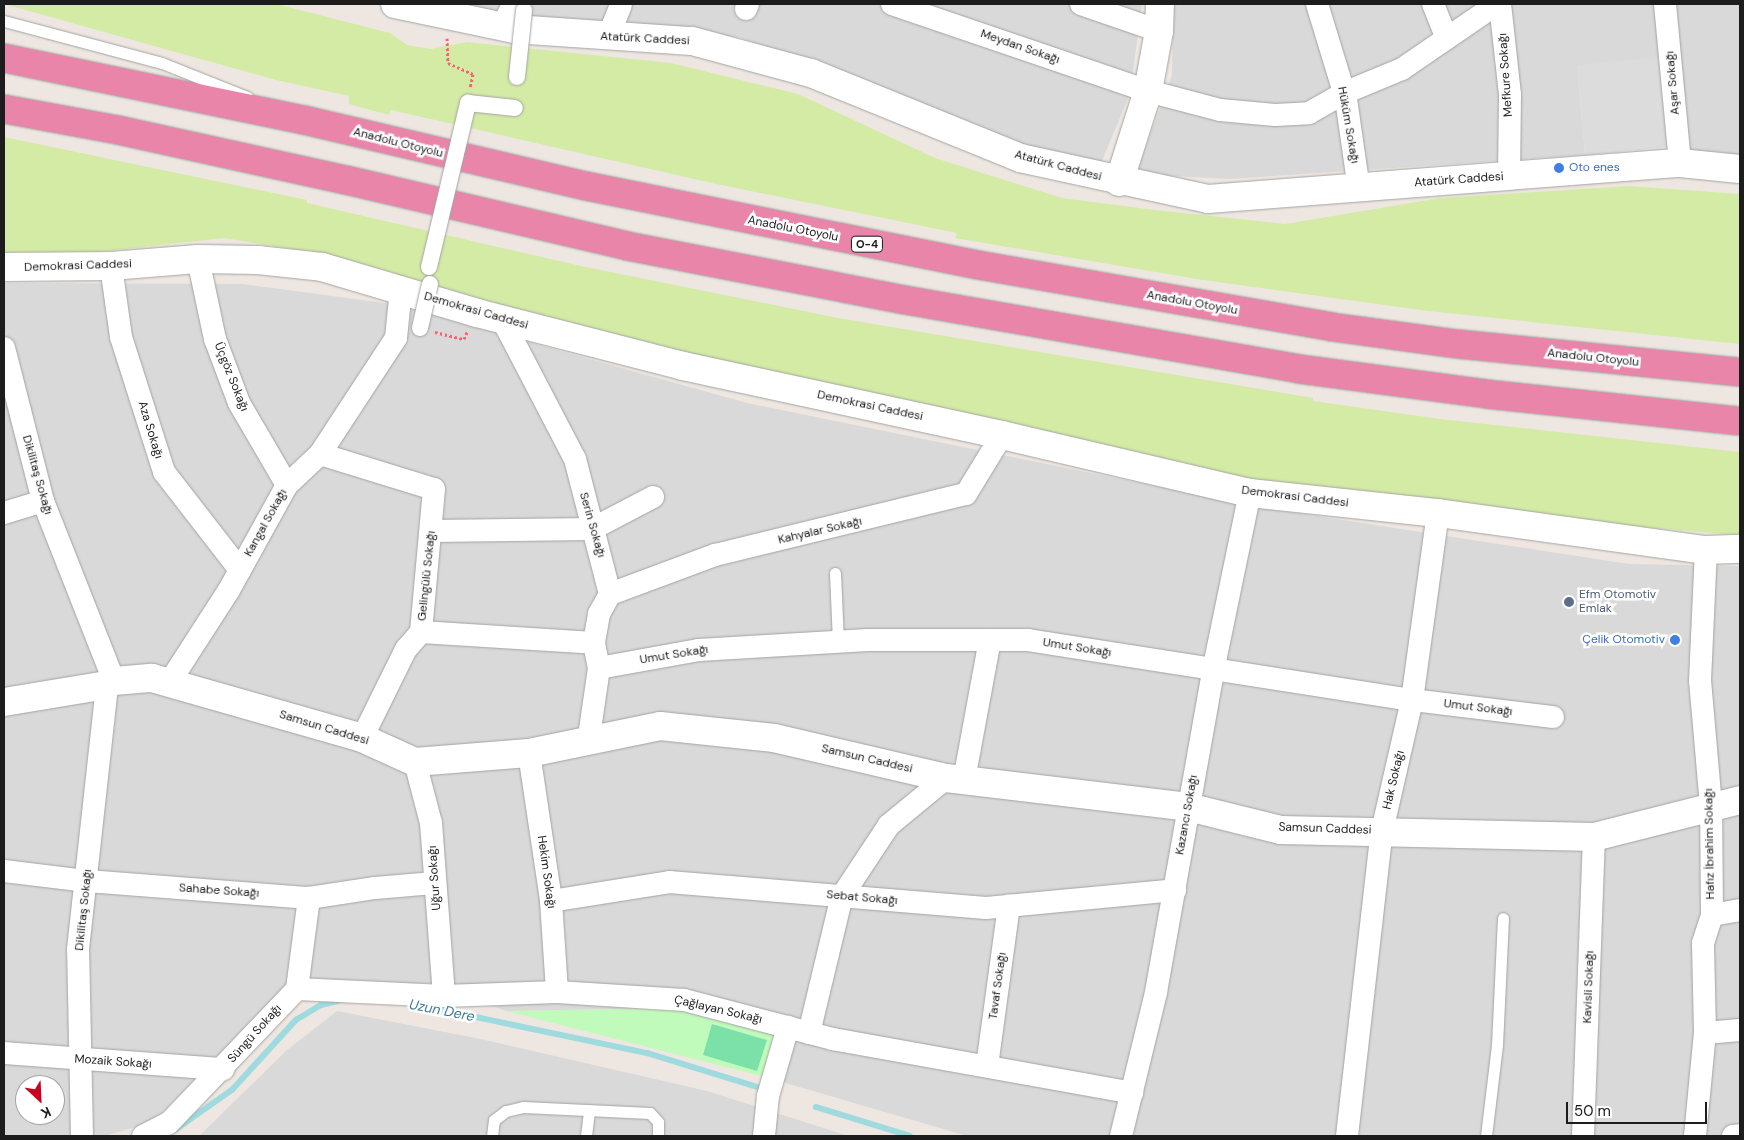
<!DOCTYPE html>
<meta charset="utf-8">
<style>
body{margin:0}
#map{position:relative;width:1744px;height:1140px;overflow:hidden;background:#eee7e1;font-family:"DM Sans",sans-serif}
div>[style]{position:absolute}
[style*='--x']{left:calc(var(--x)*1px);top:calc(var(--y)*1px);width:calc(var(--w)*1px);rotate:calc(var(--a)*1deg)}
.residential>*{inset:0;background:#dad9d9}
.grass>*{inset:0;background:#d3eba4}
.park>*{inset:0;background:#c1fbbb}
.pitch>*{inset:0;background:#7be1a8}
.parking>*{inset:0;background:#dcdcdc}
.stream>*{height:5.5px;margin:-2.75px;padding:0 2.75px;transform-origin:2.75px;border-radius:2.75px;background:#9fdade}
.path>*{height:3px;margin-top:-1.5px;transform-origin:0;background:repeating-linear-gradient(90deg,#fe616c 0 2.5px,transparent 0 5px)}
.roads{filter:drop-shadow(0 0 1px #a3a3a3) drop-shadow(0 0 1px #a3a3a3)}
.service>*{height:11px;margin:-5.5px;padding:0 5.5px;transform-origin:5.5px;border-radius:5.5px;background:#fff}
.minor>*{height:22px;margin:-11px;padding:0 11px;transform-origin:11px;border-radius:11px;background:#fff}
.tertiary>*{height:28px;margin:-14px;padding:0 14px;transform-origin:14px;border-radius:14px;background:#fff}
.motorway>*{height:28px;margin:-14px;padding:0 14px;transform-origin:14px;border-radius:14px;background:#e985a9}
.bridges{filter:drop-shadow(0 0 1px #a3a3a3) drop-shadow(0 0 1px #a3a3a3)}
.pedestrian-bridge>*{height:16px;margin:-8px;padding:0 8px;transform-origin:8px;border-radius:8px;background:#fff}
.dots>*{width:14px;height:14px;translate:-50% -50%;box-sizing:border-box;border:2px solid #fff;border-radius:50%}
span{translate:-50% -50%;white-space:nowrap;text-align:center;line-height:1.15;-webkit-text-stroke:5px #fff;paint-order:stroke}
.shield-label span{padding:1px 4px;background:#fff;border:1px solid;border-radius:4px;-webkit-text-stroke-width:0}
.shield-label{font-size:11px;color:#1c1c1c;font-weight:700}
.street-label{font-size:12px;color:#1c1c1c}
.shop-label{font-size:12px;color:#366cbe}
.left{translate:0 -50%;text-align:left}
.right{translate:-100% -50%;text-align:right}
.service-label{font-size:12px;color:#4e5e75}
.water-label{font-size:14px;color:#3e7a96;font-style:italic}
.frame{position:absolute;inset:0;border:5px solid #1c1c1c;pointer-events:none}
.north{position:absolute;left:15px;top:1075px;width:50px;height:50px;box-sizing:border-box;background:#fff;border:1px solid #a4a4a4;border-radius:50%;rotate:155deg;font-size:14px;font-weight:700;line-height:20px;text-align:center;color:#1c1c1c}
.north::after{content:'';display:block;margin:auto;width:18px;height:22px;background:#c80022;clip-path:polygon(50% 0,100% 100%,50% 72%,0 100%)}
.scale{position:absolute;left:1566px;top:1102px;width:141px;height:22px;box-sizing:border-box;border:2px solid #1c1c1c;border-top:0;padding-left:6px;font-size:15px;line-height:18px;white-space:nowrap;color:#1c1c1c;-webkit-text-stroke:4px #fff;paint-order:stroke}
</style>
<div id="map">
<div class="residential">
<i style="clip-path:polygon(444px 4px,1142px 4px,1130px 94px,1099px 168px,1064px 161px,739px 37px,602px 25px)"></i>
<i style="clip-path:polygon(1173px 4px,1740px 4px,1740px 158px,1668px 147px,1577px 65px,1585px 155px,1230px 179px,1136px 174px,1172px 75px)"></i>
<i style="clip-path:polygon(evenodd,4px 283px,242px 284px,392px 304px,747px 403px,1258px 507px,1629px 564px,1740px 566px,1740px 1136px,967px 1136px,765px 1077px,681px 1008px,506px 1011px,432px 983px,286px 986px,153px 1122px,104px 1136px,4px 1136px,4px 283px,25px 1085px,55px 1085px,55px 1115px,25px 1115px,25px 1085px)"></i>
<i style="clip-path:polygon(337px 1011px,481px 1039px,707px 1091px,849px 1136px,199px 1136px,287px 1050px)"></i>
</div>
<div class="grass">
<i style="clip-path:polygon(4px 4px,276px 4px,390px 33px,407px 45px,431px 49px,467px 42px,671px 63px,798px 94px,935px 158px,1062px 198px,1155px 210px,1285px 224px,1440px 198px,1628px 186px,1740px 194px,1740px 344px,1428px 311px,1203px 280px,955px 238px,957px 233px,716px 184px,391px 110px,389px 115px,349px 104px,349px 96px,276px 80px)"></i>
<i style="clip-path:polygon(4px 137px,307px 200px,307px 203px,581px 266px,838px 318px,1313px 398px,1313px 401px,1440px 419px,1740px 452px,1740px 535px,1640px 527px,1220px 479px,1011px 423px,687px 356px,311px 252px,224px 238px,89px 253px,4px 252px)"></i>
</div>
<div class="park">
<i style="clip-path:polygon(681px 1008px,776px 1036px,765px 1077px,506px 1011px)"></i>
</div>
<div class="pitch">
<i style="clip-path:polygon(712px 1024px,767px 1040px,757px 1071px,703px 1055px)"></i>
</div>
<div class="parking">
<i style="clip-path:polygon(1660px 57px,1668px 147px,1585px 155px,1577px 65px)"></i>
</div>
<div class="stream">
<i style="--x:419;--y:1005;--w:233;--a:11.9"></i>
<i style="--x:647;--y:1053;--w:119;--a:17.1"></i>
<i style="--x:816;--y:1107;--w:98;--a:17.1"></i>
<i style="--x:175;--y:1130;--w:70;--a:-35.1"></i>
<i style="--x:232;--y:1090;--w:95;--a:-47.6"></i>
<i style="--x:296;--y:1020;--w:29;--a:-31"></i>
<i style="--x:321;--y:1005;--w:17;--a:-13"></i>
</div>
<div class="path">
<i style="--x:447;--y:38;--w:25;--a:88"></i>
<i style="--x:448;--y:63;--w:27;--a:24"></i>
<i style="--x:473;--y:74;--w:14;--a:102"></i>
<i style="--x:435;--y:332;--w:30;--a:14"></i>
<i style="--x:464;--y:339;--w:8;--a:-67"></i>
</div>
<div class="roads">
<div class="service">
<i style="--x:4;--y:21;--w:163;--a:14.9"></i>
<i style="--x:162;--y:63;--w:92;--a:21.8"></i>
<i style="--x:835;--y:573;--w:69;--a:87.5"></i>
<i style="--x:492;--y:1136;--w:16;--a:-83"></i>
<i style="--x:494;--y:1120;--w:15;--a:-37"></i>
<i style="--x:506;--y:1111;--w:17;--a:-13"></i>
<i style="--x:523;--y:1107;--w:127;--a:2.7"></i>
<i style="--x:650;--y:1113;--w:12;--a:48"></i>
<i style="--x:658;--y:1122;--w:14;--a:90"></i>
<i style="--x:586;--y:1136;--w:26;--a:-83"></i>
<i style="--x:1486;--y:1136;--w:92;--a:-83.1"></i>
<i style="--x:1497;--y:1045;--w:127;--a:-87.3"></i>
</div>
<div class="minor">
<i style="--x:892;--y:4;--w:270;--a:18.8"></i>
<i style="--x:1148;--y:91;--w:74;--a:14.8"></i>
<i style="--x:1220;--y:110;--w:55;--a:5.2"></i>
<i style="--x:1275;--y:115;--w:34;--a:-3"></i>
<i style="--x:1309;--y:113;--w:40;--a:-29.7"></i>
<i style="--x:1344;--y:93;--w:63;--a:-22.5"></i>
<i style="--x:1402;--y:69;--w:115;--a:-34.4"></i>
<i style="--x:1081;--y:4;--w:83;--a:19.1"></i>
<i style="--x:1317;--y:4;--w:99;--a:73"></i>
<i style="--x:1346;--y:99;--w:91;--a:81.8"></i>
<i style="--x:1433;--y:4;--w:37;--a:68"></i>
<i style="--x:1500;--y:4;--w:92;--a:83.7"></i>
<i style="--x:1510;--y:95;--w:82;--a:90.7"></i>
<i style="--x:1665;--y:4;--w:160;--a:84.6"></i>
<i style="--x:746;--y:9;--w:5;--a:-68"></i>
<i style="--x:502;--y:27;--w:25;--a:-64"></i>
<i style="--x:608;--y:37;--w:35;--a:-68"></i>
<i style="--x:198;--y:259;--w:82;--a:78"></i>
<i style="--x:215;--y:339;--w:68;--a:69.4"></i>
<i style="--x:239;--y:403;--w:95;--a:59.7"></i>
<i style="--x:111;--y:266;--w:72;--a:82"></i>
<i style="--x:121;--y:337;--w:142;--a:72.3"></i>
<i style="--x:164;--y:472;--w:124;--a:52.2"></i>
<i style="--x:502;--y:319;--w:158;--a:62.5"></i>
<i style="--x:575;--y:459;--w:139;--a:75.5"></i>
<i style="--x:610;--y:594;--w:23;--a:119"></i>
<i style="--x:599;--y:614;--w:29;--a:100"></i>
<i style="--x:594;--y:643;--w:25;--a:79"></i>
<i style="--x:599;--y:668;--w:76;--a:98.3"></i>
<i style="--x:4;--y:348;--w:158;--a:75.7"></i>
<i style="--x:43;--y:501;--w:193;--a:68.5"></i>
<i style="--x:320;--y:454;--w:119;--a:17.1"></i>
<i style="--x:434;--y:489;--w:144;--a:95.2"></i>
<i style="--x:421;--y:632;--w:23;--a:131"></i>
<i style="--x:406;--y:649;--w:99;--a:116.3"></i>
<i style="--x:4;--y:513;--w:41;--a:-17.1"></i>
<i style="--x:432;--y:531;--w:160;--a:-0.7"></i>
<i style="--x:592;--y:529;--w:69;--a:-27.7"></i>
<i style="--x:610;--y:594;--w:112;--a:-20.4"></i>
<i style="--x:715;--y:555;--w:258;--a:-13.7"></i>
<i style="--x:966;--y:494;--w:69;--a:-58.6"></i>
<i style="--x:421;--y:632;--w:173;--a:3.6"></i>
<i style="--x:599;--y:668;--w:102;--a:-10.2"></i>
<i style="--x:699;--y:650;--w:169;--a:-3.4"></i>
<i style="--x:868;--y:640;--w:160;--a:0"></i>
<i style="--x:1028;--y:640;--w:389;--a:8.9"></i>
<i style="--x:1412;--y:700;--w:142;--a:6.9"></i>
<i style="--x:169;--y:683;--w:111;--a:-57.2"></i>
<i style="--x:229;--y:590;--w:120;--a:-61.1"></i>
<i style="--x:287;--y:485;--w:45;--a:-43.2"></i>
<i style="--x:320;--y:454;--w:139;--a:-56.8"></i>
<i style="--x:396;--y:338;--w:49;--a:-84.2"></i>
<i style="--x:529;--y:753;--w:150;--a:81.5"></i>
<i style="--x:551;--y:901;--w:91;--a:86.2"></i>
<i style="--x:415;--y:762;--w:63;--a:75.3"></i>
<i style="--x:431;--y:823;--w:173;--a:85.7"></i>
<i style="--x:964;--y:780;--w:142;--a:-79.5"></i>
<i style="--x:4;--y:871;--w:84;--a:6.9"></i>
<i style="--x:87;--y:881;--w:223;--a:4.4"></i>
<i style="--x:309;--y:898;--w:67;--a:-8.6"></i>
<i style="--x:375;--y:888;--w:59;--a:-4.8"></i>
<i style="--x:551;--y:901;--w:120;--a:-9.1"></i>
<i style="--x:669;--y:882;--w:318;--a:4.7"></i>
<i style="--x:986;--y:908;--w:190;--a:-5.4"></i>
<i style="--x:1712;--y:915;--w:28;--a:-10"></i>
<i style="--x:297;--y:989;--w:147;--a:2.7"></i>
<i style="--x:444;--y:996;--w:113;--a:-2"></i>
<i style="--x:557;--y:992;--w:127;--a:3.6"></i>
<i style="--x:684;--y:1000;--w:154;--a:14.7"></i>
<i style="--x:833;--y:1039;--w:304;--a:10.2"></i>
<i style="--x:809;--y:1033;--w:141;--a:-76.5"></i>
<i style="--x:842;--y:896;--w:85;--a:-56.5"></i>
<i style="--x:889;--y:825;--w:74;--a:-39.5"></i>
<i style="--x:1705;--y:1033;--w:35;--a:-5"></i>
<i style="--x:4;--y:1053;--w:220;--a:4.2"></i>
<i style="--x:987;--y:1066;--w:162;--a:-82.2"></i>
<i style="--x:82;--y:1136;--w:187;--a:-91.2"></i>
<i style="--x:78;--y:949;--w:266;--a:-83.7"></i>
<i style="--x:143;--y:1136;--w:29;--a:-27"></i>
<i style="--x:169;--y:1123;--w:185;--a:-46.3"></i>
<i style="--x:297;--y:989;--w:92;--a:-82.5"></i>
<i style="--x:764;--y:1136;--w:40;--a:-84.3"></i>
<i style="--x:768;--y:1096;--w:72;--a:-73.8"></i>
<i style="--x:1121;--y:1136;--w:148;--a:-76.3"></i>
<i style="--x:1156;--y:992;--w:326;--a:-79.9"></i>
<i style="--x:1213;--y:671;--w:182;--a:-78.3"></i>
<i style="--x:1347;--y:1136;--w:307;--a:-83.5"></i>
<i style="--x:1382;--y:831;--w:134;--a:-77.1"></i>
<i style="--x:1412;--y:700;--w:189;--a:-82.1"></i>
<i style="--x:1583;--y:1136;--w:299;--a:-87.9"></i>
<i style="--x:1695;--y:1136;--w:103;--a:-84.5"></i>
<i style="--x:1705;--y:1033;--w:90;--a:-91.3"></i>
<i style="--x:1703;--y:943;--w:29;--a:-72"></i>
<i style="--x:1712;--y:915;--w:109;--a:-90.5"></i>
<i style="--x:1711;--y:806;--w:125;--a:-95"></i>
<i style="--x:1700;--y:681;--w:131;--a:-87.4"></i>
<i style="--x:1733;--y:1136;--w:7;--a:-8"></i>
</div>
<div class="tertiary">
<i style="--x:395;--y:4;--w:122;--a:11.9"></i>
<i style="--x:514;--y:29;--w:178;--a:3.9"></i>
<i style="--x:692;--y:41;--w:123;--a:15.1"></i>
<i style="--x:811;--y:73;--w:226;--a:22.1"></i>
<i style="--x:1020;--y:158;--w:192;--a:12.3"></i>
<i style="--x:1208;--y:199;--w:473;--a:-4.4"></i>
<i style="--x:1680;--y:163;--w:60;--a:5.7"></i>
<i style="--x:1119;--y:182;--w:96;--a:-72.3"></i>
<i style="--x:1148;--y:91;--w:61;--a:-79.6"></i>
<i style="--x:1159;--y:31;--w:27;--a:-88"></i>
<i style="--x:4;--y:267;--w:107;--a:-0.5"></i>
<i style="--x:111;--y:266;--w:87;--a:-4.6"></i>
<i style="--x:198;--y:259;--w:60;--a:1"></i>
<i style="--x:258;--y:260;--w:64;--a:6.2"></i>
<i style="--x:322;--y:267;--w:162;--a:16.5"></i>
<i style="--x:477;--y:313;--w:213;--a:14.4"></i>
<i style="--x:683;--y:366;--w:326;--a:12.2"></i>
<i style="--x:1002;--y:435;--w:255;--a:13.2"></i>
<i style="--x:1250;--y:493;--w:189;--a:6.1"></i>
<i style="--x:1438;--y:513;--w:271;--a:7.9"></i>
<i style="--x:1706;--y:550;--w:34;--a:-2"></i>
<i style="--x:4;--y:702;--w:104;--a:-9.4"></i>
<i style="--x:107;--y:685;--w:8;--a:-30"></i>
<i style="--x:114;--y:681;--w:38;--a:-5"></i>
<i style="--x:152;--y:678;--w:218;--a:15.9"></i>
<i style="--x:362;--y:738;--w:58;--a:24.4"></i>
<i style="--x:415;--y:762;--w:114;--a:-4.5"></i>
<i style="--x:529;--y:753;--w:134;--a:-11.6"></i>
<i style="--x:660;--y:726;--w:115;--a:6"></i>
<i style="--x:774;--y:738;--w:177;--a:13.1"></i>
<i style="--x:946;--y:778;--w:244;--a:6.8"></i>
<i style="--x:1188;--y:807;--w:96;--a:13.9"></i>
<i style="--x:1281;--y:830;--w:313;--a:1.3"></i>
<i style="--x:1594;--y:837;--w:151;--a:-14.2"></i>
</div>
<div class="motorway">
<i style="--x:4;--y:58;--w:306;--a:11.7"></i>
<i style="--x:304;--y:120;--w:290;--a:13.2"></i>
<i style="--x:586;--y:186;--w:400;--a:11.4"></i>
<i style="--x:978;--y:265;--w:359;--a:9.9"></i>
<i style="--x:1332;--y:327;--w:127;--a:7.7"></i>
<i style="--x:1458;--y:344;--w:283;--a:5.7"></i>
<i style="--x:4;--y:109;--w:116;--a:10.4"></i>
<i style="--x:118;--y:130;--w:233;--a:12.4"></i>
<i style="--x:346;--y:180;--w:289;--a:13.2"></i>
<i style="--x:627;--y:246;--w:283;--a:11"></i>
<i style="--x:905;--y:300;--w:400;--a:9.9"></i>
<i style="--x:1299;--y:369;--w:189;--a:7.6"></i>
<i style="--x:1486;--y:394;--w:255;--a:6.1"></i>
</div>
</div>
<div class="bridges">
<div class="pedestrian-bridge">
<i style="--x:517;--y:77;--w:67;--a:-84"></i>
<i style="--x:429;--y:267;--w:169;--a:-76.6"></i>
<i style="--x:468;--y:103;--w:47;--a:6.1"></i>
<i style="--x:420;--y:328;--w:45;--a:-77.2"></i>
</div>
</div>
<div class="dots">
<i style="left:1559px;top:168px;background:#3f7fe0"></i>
<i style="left:1569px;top:602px;background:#5c6f8a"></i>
<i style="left:1675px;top:640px;background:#3f7fe0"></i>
</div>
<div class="shield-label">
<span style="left:867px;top:244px">O-4</span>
</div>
<div class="street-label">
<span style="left:645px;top:39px;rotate:3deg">Atatürk Caddesi</span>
<span style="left:1020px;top:47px;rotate:19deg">Meydan Sokağı</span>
<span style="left:1506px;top:75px;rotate:-94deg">Mefkure Sokağı</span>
<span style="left:1673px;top:83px;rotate:-95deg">Aşar Sokağı</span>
<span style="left:1348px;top:125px;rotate:80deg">Hüküm Sokağı</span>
<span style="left:398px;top:143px;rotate:14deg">Anadolu Otoyolu</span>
<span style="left:1058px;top:166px;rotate:15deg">Atatürk Caddesi</span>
<span style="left:1459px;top:180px;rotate:-4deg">Atatürk Caddesi</span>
<span style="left:793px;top:229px;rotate:11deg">Anadolu Otoyolu</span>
<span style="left:78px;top:266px;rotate:-2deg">Demokrasi Caddesi</span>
<span style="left:1192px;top:303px;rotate:10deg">Anadolu Otoyolu</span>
<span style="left:476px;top:311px;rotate:16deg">Demokrasi Caddesi</span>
<span style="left:1593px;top:358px;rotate:6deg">Anadolu Otoyolu</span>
<span style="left:231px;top:377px;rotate:68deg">Üçgöz Sokağı</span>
<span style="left:870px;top:406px;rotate:12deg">Demokrasi Caddesi</span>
<span style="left:150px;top:430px;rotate:73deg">Aza Sokağı</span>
<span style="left:37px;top:475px;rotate:74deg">Dikilitaş Sokağı</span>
<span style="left:1295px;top:497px;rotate:7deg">Demokrasi Caddesi</span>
<span style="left:266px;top:523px;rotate:-61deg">Kangal Sokağı</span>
<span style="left:592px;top:525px;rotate:74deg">Serin Sokağı</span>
<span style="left:820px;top:531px;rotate:-13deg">Kahyalar Sokağı</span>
<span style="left:427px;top:576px;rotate:-84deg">Gelingülü Sokağı</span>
<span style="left:1077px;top:648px;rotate:9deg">Umut Sokağı</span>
<span style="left:674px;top:655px;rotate:-9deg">Umut Sokağı</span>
<span style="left:1478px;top:708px;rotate:7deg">Umut Sokağı</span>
<span style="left:324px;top:728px;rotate:17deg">Samsun Caddesi</span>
<span style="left:867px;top:759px;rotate:13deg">Samsun Caddesi</span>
<span style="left:1394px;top:780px;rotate:-77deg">Hak Sokağı</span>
<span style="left:1187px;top:815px;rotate:-80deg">Kazancı Sokağı</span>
<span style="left:1325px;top:829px;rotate:2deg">Samsun Caddesi</span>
<span style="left:1710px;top:844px;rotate:-91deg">Hafız İbrahim Sokağı</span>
<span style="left:546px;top:872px;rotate:82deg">Hekim Sokağı</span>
<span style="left:435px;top:878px;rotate:-94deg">Uğur Sokağı</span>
<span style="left:219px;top:891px;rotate:4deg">Sahabe Sokağı</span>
<span style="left:862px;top:898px;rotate:5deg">Sebat Sokağı</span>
<span style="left:84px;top:910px;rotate:-84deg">Dikilitaş Sokağı</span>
<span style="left:998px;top:986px;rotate:-82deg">Tavaf Sokağı</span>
<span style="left:1589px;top:987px;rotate:-88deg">Kavisli Sokağı</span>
<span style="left:718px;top:1010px;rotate:13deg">Çağlayan Sokağı</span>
<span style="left:255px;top:1034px;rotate:-48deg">Süngü Sokağı</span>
<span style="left:113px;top:1062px;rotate:4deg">Mozaik Sokağı</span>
</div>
<div class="shop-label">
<span class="left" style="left:1569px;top:168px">Oto enes</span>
<span class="right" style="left:1665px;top:640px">Çelik Otomotiv</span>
</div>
<div class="service-label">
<span class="left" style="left:1579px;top:602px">Efm Otomotiv<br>Emlak</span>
</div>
<div class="water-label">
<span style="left:442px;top:1010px;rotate:11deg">Uzun Dere</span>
</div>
<div class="frame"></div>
<div class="north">K</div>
<div class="scale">50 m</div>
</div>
